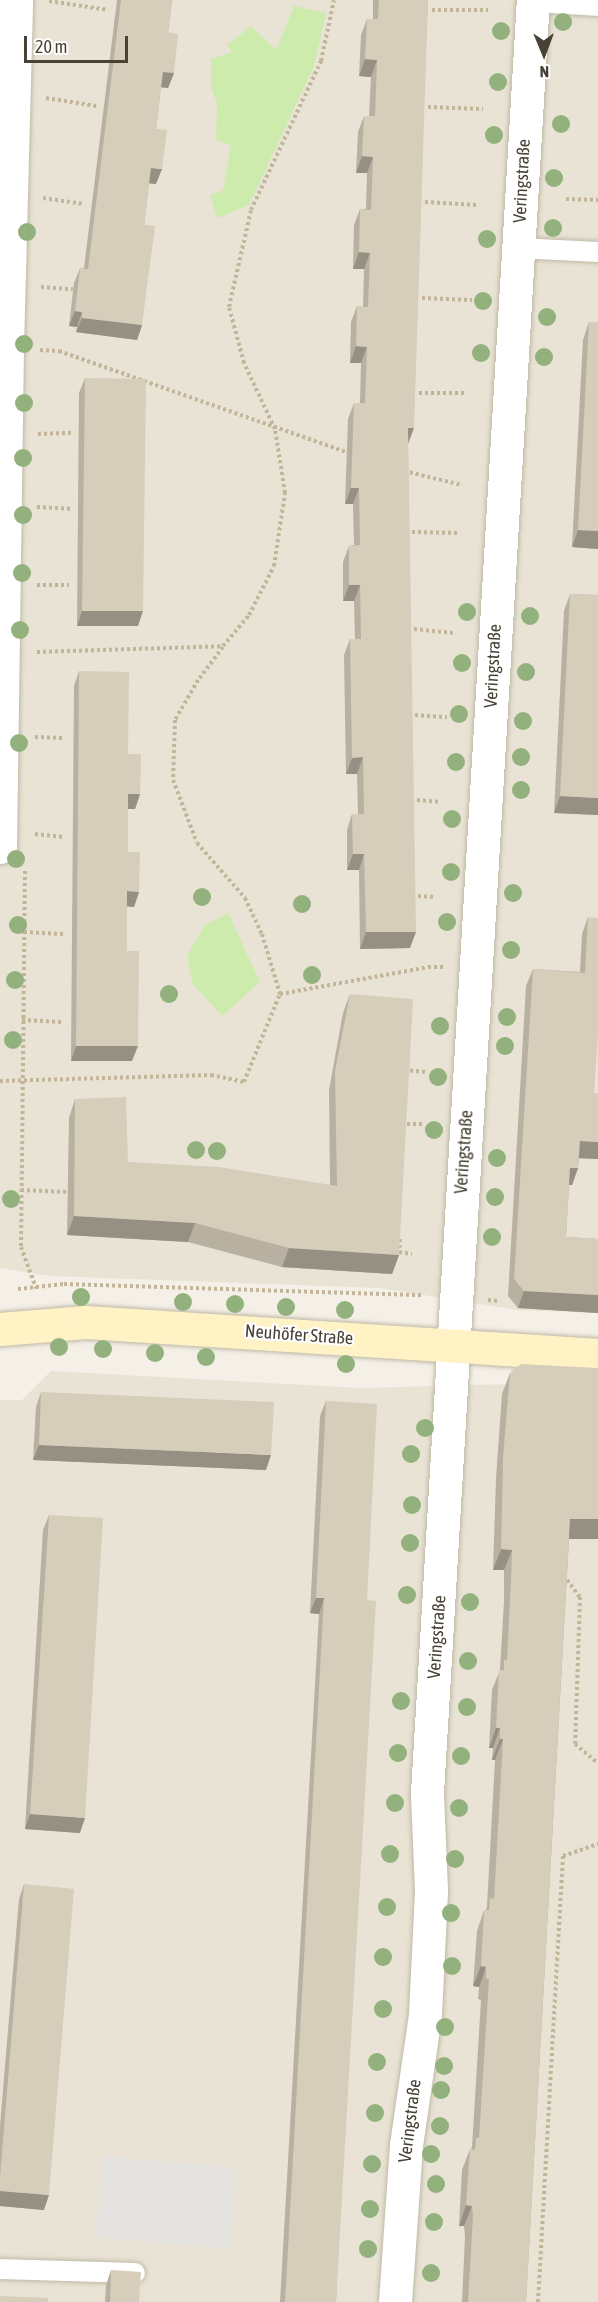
<!DOCTYPE html>
<meta charset="utf-8">
<style>
body{margin:0}
#map{position:relative;width:598px;height:2302px;overflow:hidden;background:#f4f0e7;font-family:"Asap Condensed",sans-serif}
div>[style]{position:absolute}
[style*='--x']{left:calc(var(--x)*1px);top:calc(var(--y)*1px);width:calc(var(--w)*1px);rotate:calc(var(--a)*1deg)}
.residential>*{inset:0;background:#e8e3d4}
.green>*{inset:0;background:#cdebad}
.parking>*{inset:0;background:#e5e3df}
.path>*{height:4px;margin-top:-2px;transform-origin:0;background:repeating-linear-gradient(90deg,#c3b599 0 3px,transparent 0 6px)}
.roads{filter:drop-shadow(0 0 2px #c0b9a8) drop-shadow(0 0 2px #c0b9a8)}
.lane>*{height:20px;margin:-10px;padding:0 10px;transform-origin:10px;border-radius:10px;background:#fff}
.street>*{height:33px;margin:-16.5px;padding:0 16.5px;transform-origin:16.5px;border-radius:16.5px;background:#fff}
.secondary>*{height:33px;margin:-16.5px;padding:0 16.5px;transform-origin:16.5px;border-radius:16.5px;background:#fff3c6}
.trees>*{width:18px;height:18px;margin:-9px;border-radius:50%;background:#93b17c}
.wall>*{inset:0;background:#b8b0a1}
.shaded-wall>*{inset:0;background:#969083}
.building>*{inset:0;background:#d6cdbb}
span{translate:-50% -50%;white-space:nowrap;text-align:center;line-height:1.15;-webkit-text-stroke:4.5px #fff;paint-order:stroke}
.street-label{font-size:18px;color:#484135}
.north{position:absolute;left:514px;top:24px;width:60px;height:60px;-webkit-text-stroke:4px #fff;paint-order:stroke;rotate:179deg;font-size:16px;font-weight:700;line-height:24px;text-align:center;color:#484135}
.north::after{content:'';display:block;margin:auto;width:21px;height:27px;background:#484135;clip-path:polygon(50% 0,100% 100%,50% 72%,0 100%)}
.scale{position:absolute;left:24px;top:36px;width:104px;height:27px;box-sizing:border-box;border:3px solid #484135;border-top:0;padding-left:8px;font-size:18px;line-height:21px;white-space:nowrap;color:#484135;-webkit-text-stroke:4px #fff;paint-order:stroke}
</style>
<div id="map">
<div class="residential">
<i style="clip-path:polygon(0 0,598px 0,598px 1313px,518px 1310px,380px 1288px,50px 1276px,0 1268px)"></i>
<i style="clip-path:polygon(51px 1371px,361px 1388px,514px 1384px,598px 1389px,598px 2302px,0 2302px,0 1400px,22px 1400px)"></i>
</div>
<div class="green">
<i style="clip-path:polygon(294px 6px,326px 13px,314px 66px,249px 205px,217px 218px,210px 195px,223px 190px,231px 145px,216px 140px,217px 103px,211px 87px,211px 59px,232px 52px,227px 45px,251px 26px,276px 50px)"></i>
<i style="clip-path:polygon(228px 913px,260px 982px,222px 1016px,193px 984px,187px 956px,205px 925px)"></i>
</div>
<div class="parking">
<i style="clip-path:polygon(103px 2156px,237px 2168px,229px 2249px,96px 2237px)"></i>
</div>
<div class="path">
<i style="--x:49;--y:1;--w:60;--a:8.7"></i>
<i style="--x:432;--y:10;--w:56;--a:0"></i>
<i style="--x:46;--y:98;--w:51;--a:9.1"></i>
<i style="--x:428;--y:107;--w:55;--a:2.1"></i>
<i style="--x:43;--y:198;--w:41;--a:8.3"></i>
<i style="--x:566;--y:199;--w:32;--a:2"></i>
<i style="--x:425;--y:202;--w:52;--a:3.3"></i>
<i style="--x:41;--y:287;--w:32;--a:4"></i>
<i style="--x:422;--y:298;--w:50;--a:2.3"></i>
<i style="--x:40;--y:350;--w:19;--a:3"></i>
<i style="--x:59;--y:351;--w:310;--a:19.4"></i>
<i style="--x:419;--y:393;--w:47;--a:0"></i>
<i style="--x:38;--y:434;--w:33;--a:-2"></i>
<i style="--x:404;--y:471;--w:60;--a:13.6"></i>
<i style="--x:37;--y:507;--w:33;--a:3"></i>
<i style="--x:412;--y:532;--w:47;--a:1.2"></i>
<i style="--x:37;--y:585;--w:32;--a:0"></i>
<i style="--x:414;--y:629;--w:39;--a:6"></i>
<i style="--x:223;--y:647;--w:41;--a:127.1"></i>
<i style="--x:198;--y:680;--w:46;--a:119.9"></i>
<i style="--x:175;--y:720;--w:60;--a:91.9"></i>
<i style="--x:173;--y:780;--w:67;--a:69.1"></i>
<i style="--x:197;--y:843;--w:73;--a:48.9"></i>
<i style="--x:245;--y:898;--w:40;--a:65"></i>
<i style="--x:262;--y:934;--w:63;--a:73.3"></i>
<i style="--x:280;--y:994;--w:150;--a:-10.3"></i>
<i style="--x:428;--y:967;--w:16;--a:0"></i>
<i style="--x:37;--y:652;--w:186;--a:-1.8"></i>
<i style="--x:223;--y:646;--w:40;--a:-50"></i>
<i style="--x:249;--y:615;--w:55;--a:-63"></i>
<i style="--x:274;--y:566;--w:74;--a:-81.4"></i>
<i style="--x:285;--y:493;--w:65;--a:-98.9"></i>
<i style="--x:275;--y:429;--w:73;--a:-115.2"></i>
<i style="--x:244;--y:363;--w:58;--a:-105"></i>
<i style="--x:229;--y:307;--w:99;--a:-77.2"></i>
<i style="--x:251;--y:210;--w:165;--a:-64.8"></i>
<i style="--x:321;--y:61;--w:62;--a:-78"></i>
<i style="--x:415;--y:715;--w:32;--a:4"></i>
<i style="--x:35;--y:737;--w:29;--a:2"></i>
<i style="--x:417;--y:800;--w:24;--a:5"></i>
<i style="--x:35;--y:834;--w:29;--a:6"></i>
<i style="--x:25;--y:871;--w:376;--a:90.6"></i>
<i style="--x:21;--y:1247;--w:44;--a:69.9"></i>
<i style="--x:418;--y:896;--w:16;--a:4"></i>
<i style="--x:24;--y:932;--w:39;--a:3"></i>
<i style="--x:22;--y:1020;--w:40;--a:2.9"></i>
<i style="--x:404;--y:1070;--w:21;--a:5"></i>
<i style="--x:0;--y:1081;--w:211;--a:-1.6"></i>
<i style="--x:211;--y:1075;--w:34;--a:12"></i>
<i style="--x:244;--y:1082;--w:95;--a:-67.8"></i>
<i style="--x:401;--y:1124;--w:21;--a:0"></i>
<i style="--x:21;--y:1190;--w:47;--a:2.4"></i>
<i style="--x:397;--y:1237;--w:4;--a:34"></i>
<i style="--x:400;--y:1239;--w:13;--a:94"></i>
<i style="--x:399;--y:1252;--w:13;--a:9"></i>
<i style="--x:18;--y:1289;--w:46;--a:-6.2"></i>
<i style="--x:64;--y:1284;--w:360;--a:1.8"></i>
<i style="--x:488;--y:1300;--w:11;--a:5"></i>
<i style="--x:567;--y:1580;--w:21;--a:53"></i>
<i style="--x:580;--y:1597;--w:147;--a:91.9"></i>
<i style="--x:575;--y:1744;--w:30;--a:40"></i>
<i style="--x:538;--y:2302;--w:447;--a:-86.8"></i>
<i style="--x:563;--y:1856;--w:37;--a:-19"></i>
</div>
<div class="roads">
<div class="lane">
<i style="--x:533;--y:2;--w:65;--a:3.5"></i>
<i style="--x:518;--y:248;--w:80;--a:2.9"></i>
<i style="--x:0;--y:2269;--w:135;--a:1.7"></i>
</div>
<div class="street">
<i style="--x:0;--y:847;--w:499;--a:-89.2"></i>
<i style="--x:7;--y:348;--w:348;--a:-88.5"></i>
<i style="--x:395;--y:2302;--w:157;--a:-86"></i>
<i style="--x:406;--y:2145;--w:132;--a:-81.7"></i>
<i style="--x:425;--y:2014;--w:124;--a:-87.2"></i>
<i style="--x:431;--y:1890;--w:97;--a:-92.4"></i>
<i style="--x:427;--y:1793;--w:1796;--a:-86.62"></i>
</div>
<div class="secondary">
<i style="--x:0;--y:1329;--w:86;--a:-4.7"></i>
<i style="--x:86;--y:1322;--w:513;--a:3.69"></i>
</div>
</div>
<div class="trees">
<i style="left:563px;top:22px"></i>
<i style="left:501px;top:31px"></i>
<i style="left:498px;top:82px"></i>
<i style="left:561px;top:124px"></i>
<i style="left:494px;top:135px"></i>
<i style="left:554px;top:178px"></i>
<i style="left:553px;top:228px"></i>
<i style="left:27px;top:232px"></i>
<i style="left:487px;top:239px"></i>
<i style="left:483px;top:301px"></i>
<i style="left:547px;top:317px"></i>
<i style="left:24px;top:344px"></i>
<i style="left:481px;top:353px"></i>
<i style="left:544px;top:357px"></i>
<i style="left:24px;top:403px"></i>
<i style="left:23px;top:458px"></i>
<i style="left:23px;top:515px"></i>
<i style="left:22px;top:573px"></i>
<i style="left:467px;top:612px"></i>
<i style="left:530px;top:616px"></i>
<i style="left:20px;top:630px"></i>
<i style="left:462px;top:663px"></i>
<i style="left:526px;top:672px"></i>
<i style="left:459px;top:714px"></i>
<i style="left:523px;top:721px"></i>
<i style="left:19px;top:743px"></i>
<i style="left:521px;top:757px"></i>
<i style="left:456px;top:762px"></i>
<i style="left:521px;top:790px"></i>
<i style="left:452px;top:819px"></i>
<i style="left:16px;top:859px"></i>
<i style="left:451px;top:872px"></i>
<i style="left:513px;top:893px"></i>
<i style="left:202px;top:897px"></i>
<i style="left:302px;top:904px"></i>
<i style="left:447px;top:922px"></i>
<i style="left:18px;top:925px"></i>
<i style="left:511px;top:950px"></i>
<i style="left:312px;top:975px"></i>
<i style="left:15px;top:980px"></i>
<i style="left:169px;top:994px"></i>
<i style="left:507px;top:1017px"></i>
<i style="left:440px;top:1026px"></i>
<i style="left:13px;top:1040px"></i>
<i style="left:505px;top:1046px"></i>
<i style="left:438px;top:1077px"></i>
<i style="left:434px;top:1130px"></i>
<i style="left:196px;top:1150px"></i>
<i style="left:217px;top:1151px"></i>
<i style="left:497px;top:1158px"></i>
<i style="left:495px;top:1197px"></i>
<i style="left:11px;top:1199px"></i>
<i style="left:492px;top:1237px"></i>
<i style="left:81px;top:1297px"></i>
<i style="left:183px;top:1302px"></i>
<i style="left:235px;top:1304px"></i>
<i style="left:286px;top:1307px"></i>
<i style="left:345px;top:1310px"></i>
<i style="left:59px;top:1347px"></i>
<i style="left:103px;top:1349px"></i>
<i style="left:155px;top:1353px"></i>
<i style="left:206px;top:1357px"></i>
<i style="left:346px;top:1364px"></i>
<i style="left:425px;top:1428px"></i>
<i style="left:411px;top:1454px"></i>
<i style="left:412px;top:1505px"></i>
<i style="left:410px;top:1543px"></i>
<i style="left:407px;top:1595px"></i>
<i style="left:470px;top:1602px"></i>
<i style="left:468px;top:1661px"></i>
<i style="left:401px;top:1701px"></i>
<i style="left:467px;top:1707px"></i>
<i style="left:398px;top:1753px"></i>
<i style="left:461px;top:1756px"></i>
<i style="left:395px;top:1803px"></i>
<i style="left:459px;top:1808px"></i>
<i style="left:390px;top:1854px"></i>
<i style="left:455px;top:1859px"></i>
<i style="left:387px;top:1907px"></i>
<i style="left:451px;top:1913px"></i>
<i style="left:383px;top:1957px"></i>
<i style="left:452px;top:1966px"></i>
<i style="left:383px;top:2009px"></i>
<i style="left:445px;top:2027px"></i>
<i style="left:377px;top:2062px"></i>
<i style="left:444px;top:2066px"></i>
<i style="left:441px;top:2090px"></i>
<i style="left:375px;top:2113px"></i>
<i style="left:440px;top:2126px"></i>
<i style="left:431px;top:2154px"></i>
<i style="left:372px;top:2164px"></i>
<i style="left:436px;top:2184px"></i>
<i style="left:370px;top:2209px"></i>
<i style="left:434px;top:2222px"></i>
<i style="left:368px;top:2249px"></i>
<i style="left:431px;top:2273px"></i>
</div>
<div class="wall">
<i style="clip-path:polygon(117px 0,172px 0,168px 32px,174px 73px,168px 88px,161px 87px,156px 129px,156px 184px,149px 183px,144px 225px,142px 325px,137px 340px,76px 332px,77px 327px,69px 326px,74px 283px,80px 268px,84px 268px)"></i>
<i style="clip-path:polygon(373px 0,428px 0,408px 444px,410px 948px,360px 949px,359px 870px,347px 870px,347px 830px,352px 814px,358px 814px,357px 774px,346px 774px,344px 655px,350px 639px,355px 639px,354px 601px,343px 601px,343px 562px,349px 546px,354px 545px,353px 504px,345px 504px,348px 419px,354px 403px,360px 403px,361px 363px,350px 363px,351px 322px,357px 306px,363px 307px,364px 269px,353px 269px,354px 225px,360px 209px,366px 209px,367px 173px,356px 173px,358px 132px,364px 116px,369px 116px,371px 77px,359px 76px,361px 35px,367px 19px,373px 19px)"></i>
<i style="clip-path:polygon(589px 322px,598px 549px,572px 547px,583px 340px)"></i>
<i style="clip-path:polygon(85px 378px,138px 626px,77px 626px,79px 393px)"></i>
<i style="clip-path:polygon(570px 594px,598px 595px,598px 815px,554px 813px,564px 611px)"></i>
<i style="clip-path:polygon(79px 671px,128px 754px,140px 794px,135px 809px,128px 809px,128px 852px,139px 892px,134px 907px,127px 906px,127px 951px,132px 1061px,71px 1061px,74px 686px)"></i>
<i style="clip-path:polygon(588px 917px,594px 1093px,598px 1093px,598px 1159px,579px 1158px,578px 1168px,572px 1185px,569px 1185px,566px 1237px,598px 1239px,598px 1313px,518px 1308px,508px 1296px,526px 986px,533px 969px,580px 972px,582px 934px)"></i>
<i style="clip-path:polygon(350px 994px,399px 1255px,392px 1274px,282px 1267px,188px 1242px,67px 1235px,69px 1118px,75px 1099px,128px 1162px,330px 1185px,329px 1090px,343px 1013px)"></i>
<i style="clip-path:polygon(598px 1368px,598px 1539px,569px 1539px,526px 2302px,462px 2302px,465px 2237px,464px 2226px,459px 2226px,462px 2170px,470px 2149px,471px 2149px,472px 2147px,481px 2000px,478px 1999px,479px 1987px,473px 1986px,477px 1931px,484px 1910px,486px 1910px,487px 1906px,495px 1760px,492px 1760px,493px 1748px,489px 1748px,492px 1690px,500px 1670px,504px 1601px,504px 1570px,493px 1570px,496px 1478px,502px 1394px,510px 1373px)"></i>
<i style="clip-path:polygon(41px 1392px,266px 1470px,33px 1460px,36px 1407px)"></i>
<i style="clip-path:polygon(326px 1401px,367px 1600px,336px 2302px,280px 2302px,319px 1614px,310px 1613px,320px 1416px)"></i>
<i style="clip-path:polygon(49px 1515px,80px 1833px,25px 1829px,43px 1530px)"></i>
<i style="clip-path:polygon(24px 1884px,44px 2210px,0 2206px,0 2126px,19px 1899px)"></i>
<i style="clip-path:polygon(111px 2270px,139px 2302px,105px 2302px,106px 2285px)"></i>
</div>
<div class="shaded-wall">
<i style="clip-path:polygon(365px 59px,377px 60px,371px 77px,359px 76px)"></i>
<i style="clip-path:polygon(163px 72px,174px 73px,168px 88px,158px 87px)"></i>
<i style="clip-path:polygon(362px 156px,373px 157px,367px 173px,356px 173px)"></i>
<i style="clip-path:polygon(151px 168px,162px 169px,156px 184px,146px 183px)"></i>
<i style="clip-path:polygon(359px 252px,370px 253px,364px 269px,353px 269px)"></i>
<i style="clip-path:polygon(75px 311px,82px 312px,77px 327px,69px 326px)"></i>
<i style="clip-path:polygon(82px 318px,142px 325px,137px 340px,76px 332px)"></i>
<i style="clip-path:polygon(356px 346px,367px 347px,361px 363px,350px 363px)"></i>
<i style="clip-path:polygon(408px 428px,414px 428px,408px 444px)"></i>
<i style="clip-path:polygon(351px 488px,359px 488px,353px 504px,345px 504px)"></i>
<i style="clip-path:polygon(578px 530px,598px 531px,598px 549px,572px 547px)"></i>
<i style="clip-path:polygon(349px 585px,360px 585px,354px 601px,343px 601px)"></i>
<i style="clip-path:polygon(82px 611px,143px 611px,138px 626px,77px 626px)"></i>
<i style="clip-path:polygon(363px 757px,357px 774px,346px 774px,352px 758px)"></i>
<i style="clip-path:polygon(128px 794px,140px 794px,135px 809px,123px 809px)"></i>
<i style="clip-path:polygon(560px 796px,598px 798px,598px 815px,554px 813px)"></i>
<i style="clip-path:polygon(353px 854px,364px 854px,359px 870px,347px 870px)"></i>
<i style="clip-path:polygon(127px 891px,139px 892px,134px 907px,122px 906px)"></i>
<i style="clip-path:polygon(366px 932px,416px 932px,410px 948px,360px 949px)"></i>
<i style="clip-path:polygon(76px 1046px,138px 1046px,132px 1061px,71px 1061px)"></i>
<i style="clip-path:polygon(580px 1141px,598px 1142px,598px 1159px,574px 1158px)"></i>
<i style="clip-path:polygon(570px 1168px,578px 1168px,572px 1185px,564px 1185px)"></i>
<i style="clip-path:polygon(74px 1216px,195px 1223px,188px 1242px,67px 1235px)"></i>
<i style="clip-path:polygon(289px 1248px,399px 1255px,392px 1274px,282px 1267px)"></i>
<i style="clip-path:polygon(524px 1291px,598px 1295px,598px 1313px,518px 1308px)"></i>
<i style="clip-path:polygon(39px 1445px,271px 1455px,266px 1470px,33px 1460px)"></i>
<i style="clip-path:polygon(570px 1519px,598px 1519px,598px 1539px,563px 1539px)"></i>
<i style="clip-path:polygon(501px 1549px,512px 1550px,504px 1570px,493px 1570px)"></i>
<i style="clip-path:polygon(316px 1598px,324px 1598px,319px 1614px,310px 1613px)"></i>
<i style="clip-path:polygon(496px 1728px,500px 1728px,493px 1748px,489px 1748px)"></i>
<i style="clip-path:polygon(500px 1739px,503px 1739px,495px 1760px,492px 1760px)"></i>
<i style="clip-path:polygon(30px 1814px,85px 1818px,80px 1833px,25px 1829px)"></i>
<i style="clip-path:polygon(481px 1966px,486px 1967px,479px 1987px,473px 1986px)"></i>
<i style="clip-path:polygon(0 2191px,49px 2195px,44px 2210px,0 2206px)"></i>
<i style="clip-path:polygon(466px 2205px,472px 2206px,464px 2226px,459px 2226px)"></i>
</div>
<div class="building">
<i style="clip-path:polygon(121px 0,172px 0,168px 32px,178px 34px,174px 73px,163px 72px,156px 129px,167px 130px,162px 169px,151px 168px,144px 225px,155px 226px,142px 325px,82px 318px,82px 312px,75px 311px,80px 268px,88px 269px)"></i>
<i style="clip-path:polygon(379px 0,428px 0,414px 428px,408px 428px,416px 932px,366px 932px,364px 854px,353px 854px,352px 814px,364px 814px,363px 757px,352px 758px,350px 639px,361px 639px,360px 585px,349px 585px,349px 546px,360px 545px,359px 488px,351px 488px,354px 403px,365px 403px,367px 347px,356px 346px,357px 306px,368px 307px,370px 253px,359px 252px,360px 209px,371px 210px,373px 157px,362px 156px,364px 116px,375px 116px,377px 60px,365px 59px,367px 19px,378px 19px)"></i>
<i style="clip-path:polygon(589px 322px,598px 322px,598px 531px,578px 530px)"></i>
<i style="clip-path:polygon(85px 378px,146px 379px,143px 611px,82px 611px)"></i>
<i style="clip-path:polygon(570px 594px,598px 595px,598px 798px,560px 796px)"></i>
<i style="clip-path:polygon(79px 671px,129px 672px,128px 754px,141px 754px,140px 794px,128px 794px,128px 852px,140px 852px,139px 892px,127px 891px,127px 951px,139px 951px,138px 1046px,76px 1046px)"></i>
<i style="clip-path:polygon(588px 917px,598px 918px,598px 1034px,594px 1093px,598px 1093px,598px 1142px,580px 1141px,578px 1168px,570px 1168px,566px 1237px,598px 1239px,598px 1295px,524px 1291px,514px 1279px,533px 969px,585px 973px)"></i>
<i style="clip-path:polygon(350px 994px,413px 999px,399px 1255px,289px 1248px,195px 1223px,74px 1216px,75px 1099px,126px 1097px,128px 1162px,219px 1167px,337px 1186px,335px 1071px)"></i>
<i style="clip-path:polygon(521px 1364px,598px 1368px,598px 1519px,570px 1519px,526px 2302px,468px 2302px,473px 2216px,472px 2206px,466px 2205px,470px 2149px,475px 2150px,476px 2138px,479px 2138px,489px 1979px,486px 1979px,486px 1967px,481px 1966px,484px 1910px,489px 1910px,490px 1898px,494px 1899px,503px 1739px,500px 1739px,500px 1728px,496px 1728px,499px 1670px,504px 1670px,504px 1660px,507px 1660px,511px 1580px,512px 1550px,501px 1549px,503px 1457px,510px 1373px)"></i>
<i style="clip-path:polygon(41px 1392px,274px 1402px,271px 1455px,39px 1445px)"></i>
<i style="clip-path:polygon(326px 1401px,377px 1404px,367px 1600px,376px 1601px,336px 2302px,285px 2302px,324px 1598px,316px 1598px)"></i>
<i style="clip-path:polygon(49px 1515px,103px 1518px,85px 1818px,30px 1814px)"></i>
<i style="clip-path:polygon(24px 1884px,74px 1889px,49px 2195px,0 2191px,0 2177px)"></i>
<i style="clip-path:polygon(111px 2270px,141px 2272px,139px 2302px,110px 2302px)"></i>
<i style="clip-path:polygon(0 2296px,48px 2298px,48px 2302px,0 2302px)"></i>
</div>
<div class="street-label">
<span style="left:522px;top:181px;rotate:-87deg">Veringstraße</span>
<span style="left:493px;top:666px;rotate:-87deg">Veringstraße</span>
<span style="left:464px;top:1152px;rotate:-86deg">Veringstraße</span>
<span style="left:299px;top:1335px;rotate:4deg">Neuhöfer Straße</span>
<span style="left:437px;top:1637px;rotate:-86deg">Veringstraße</span>
<span style="left:410px;top:2121px;rotate:-83deg">Veringstraße</span>
</div>
<div class="north">N</div>
<div class="scale">20 m</div>
</div>
